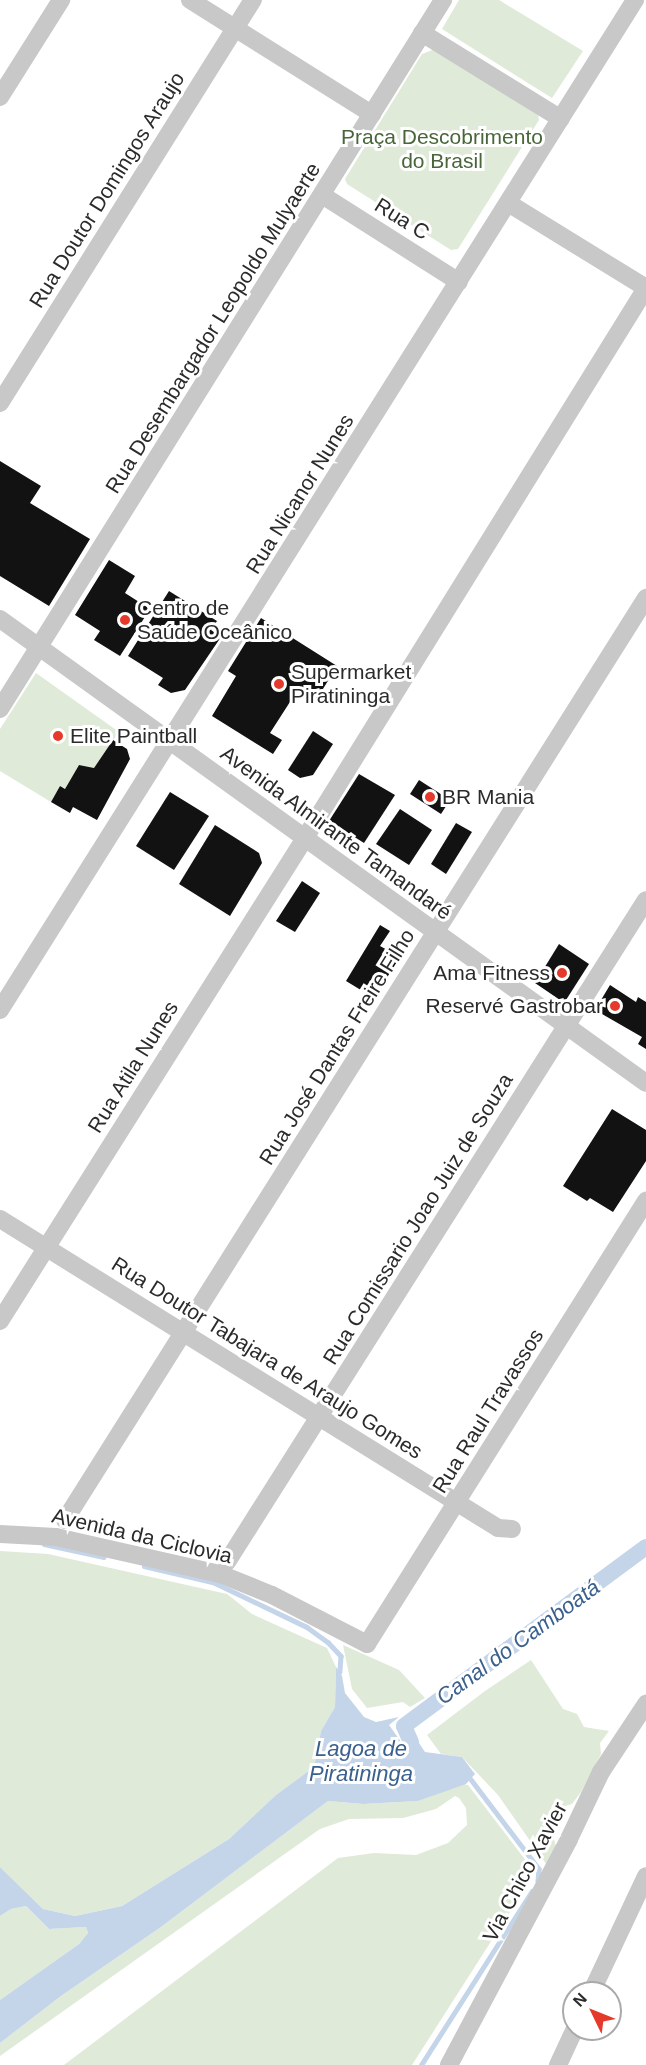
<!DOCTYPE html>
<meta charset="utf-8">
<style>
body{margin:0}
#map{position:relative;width:646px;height:2065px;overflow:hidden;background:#fff;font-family:Arial,sans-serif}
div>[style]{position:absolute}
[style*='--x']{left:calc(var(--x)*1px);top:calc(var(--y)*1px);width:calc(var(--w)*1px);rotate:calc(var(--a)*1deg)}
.green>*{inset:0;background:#dfead8}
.water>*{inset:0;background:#c4d5ea}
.stream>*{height:4.5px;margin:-2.25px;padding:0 2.25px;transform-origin:2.25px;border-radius:2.25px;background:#c4d5ea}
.canal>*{height:16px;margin:-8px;padding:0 8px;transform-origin:8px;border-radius:8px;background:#c4d5ea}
.building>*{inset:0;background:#121212}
.minor>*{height:18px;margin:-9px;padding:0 9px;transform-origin:9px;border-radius:9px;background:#c8c8c8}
.dots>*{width:16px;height:16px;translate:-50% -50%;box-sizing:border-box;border:3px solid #fff;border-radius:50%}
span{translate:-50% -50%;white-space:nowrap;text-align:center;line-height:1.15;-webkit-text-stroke:6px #fff;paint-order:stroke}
.park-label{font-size:21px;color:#486639}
.street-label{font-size:21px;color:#2b2b2b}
.poi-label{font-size:21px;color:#2b2b2b}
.left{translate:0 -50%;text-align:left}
.right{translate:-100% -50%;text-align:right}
.water-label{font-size:22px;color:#3a608d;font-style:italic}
.north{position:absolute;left:562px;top:1981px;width:60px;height:60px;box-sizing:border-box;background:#fff;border:2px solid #aaa;border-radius:50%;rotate:313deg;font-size:16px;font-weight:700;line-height:24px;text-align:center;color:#2b2b2b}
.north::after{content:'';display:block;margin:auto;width:21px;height:27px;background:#e5392b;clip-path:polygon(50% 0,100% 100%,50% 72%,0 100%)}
</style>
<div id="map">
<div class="green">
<i style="clip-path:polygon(459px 0,499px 0,583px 51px,552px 98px,442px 29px)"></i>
<i style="clip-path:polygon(435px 49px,538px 113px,539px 120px,458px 249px,451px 250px,347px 184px,345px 179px,422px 54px)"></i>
<i style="clip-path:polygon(36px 673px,119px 732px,94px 768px,79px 765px,65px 789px,60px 786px,51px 802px,0 771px,0 729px)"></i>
<i style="clip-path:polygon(0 1551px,48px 1554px,227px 1594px,252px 1614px,327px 1648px,336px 1667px,335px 1707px,321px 1731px,314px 1767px,276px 1795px,229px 1839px,122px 1906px,75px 1916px,43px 1909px,0 1867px)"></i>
<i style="clip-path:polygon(343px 1645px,399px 1670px,425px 1698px,410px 1707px,403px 1702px,367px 1708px,352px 1689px)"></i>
<i style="clip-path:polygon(531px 1660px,563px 1709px,577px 1714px,584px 1727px,609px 1731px,600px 1743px,601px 1754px,581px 1792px,572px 1804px,565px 1806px,552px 1832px,558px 1854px,549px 1868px,498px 1795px,462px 1757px,441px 1754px,427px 1735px,485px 1691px)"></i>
<i style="clip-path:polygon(463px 1784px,468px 1785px,530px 1866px,531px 1879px,412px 2065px,64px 2065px,338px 1858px,374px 1853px,416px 1855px,448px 1843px,467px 1825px,466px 1808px,459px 1798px,455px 1796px,436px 1809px,403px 1818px,349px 1819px,320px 1829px,0 2056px,0 2043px,61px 1996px,161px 1927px,328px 1801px,363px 1804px,418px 1801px)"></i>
<i style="clip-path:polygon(26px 1906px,49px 1929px,86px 1927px,88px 1933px,79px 1944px,0 2000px,0 1916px,11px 1909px)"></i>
</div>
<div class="water">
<i style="clip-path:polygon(336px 1667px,342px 1676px,345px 1693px,364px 1717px,376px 1722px,399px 1717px,389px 1725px,402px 1743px,419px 1743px,425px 1752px,462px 1757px,475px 1774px,466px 1784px,418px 1801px,363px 1804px,328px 1801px,161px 1927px,61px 1996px,0 2043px,0 2000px,79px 1944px,88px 1933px,86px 1927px,49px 1929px,26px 1906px,11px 1909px,0 1916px,0 1867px,43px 1909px,75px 1916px,122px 1906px,229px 1839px,276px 1795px,314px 1767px,321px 1731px,335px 1707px)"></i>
</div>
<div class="stream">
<i style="--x:44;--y:1544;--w:61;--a:12.2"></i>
<i style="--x:144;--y:1566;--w:71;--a:13.1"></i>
<i style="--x:213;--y:1582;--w:104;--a:25.6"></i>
<i style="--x:307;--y:1627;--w:26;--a:36"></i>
<i style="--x:328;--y:1642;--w:19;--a:47"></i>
<i style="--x:341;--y:1656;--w:16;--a:94"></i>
<i style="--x:470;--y:1778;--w:114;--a:52.8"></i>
<i style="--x:539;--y:1869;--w:12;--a:95"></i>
<i style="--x:421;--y:2065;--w:206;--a:-57.5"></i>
</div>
<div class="canal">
<i style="--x:411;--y:1742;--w:17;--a:-114"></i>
<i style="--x:404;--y:1726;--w:301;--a:-36.5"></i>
</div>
<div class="building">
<i style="clip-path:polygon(0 461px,41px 486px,30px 503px,90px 539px,49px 606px,0 576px)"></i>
<i style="clip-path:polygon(109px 560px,135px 576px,125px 593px,150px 609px,120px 656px,94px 640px,100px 631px,75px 615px)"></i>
<i style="clip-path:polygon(169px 591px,217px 621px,211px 630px,221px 637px,185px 690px,171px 693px,158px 685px,163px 678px,128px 656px)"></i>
<i style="clip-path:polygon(261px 618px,337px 666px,315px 702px,297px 691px,270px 733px,282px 740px,273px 754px,212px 716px,236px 676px,228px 671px)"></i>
<i style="clip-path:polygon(313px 731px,333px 744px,313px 775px,300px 778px,288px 770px)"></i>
<i style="clip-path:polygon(113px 740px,127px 749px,130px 759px,97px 820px,73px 807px,70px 813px,51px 802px,60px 786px,65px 789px,79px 765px,94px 768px)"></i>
<i style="clip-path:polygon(359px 774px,395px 795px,364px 843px,329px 821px)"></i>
<i style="clip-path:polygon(419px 780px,450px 800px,441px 814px,410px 794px)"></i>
<i style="clip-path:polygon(170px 792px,209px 816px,174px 870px,136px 846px)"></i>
<i style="clip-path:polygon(400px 809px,432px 830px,409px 865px,376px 844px)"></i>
<i style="clip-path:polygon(456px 823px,472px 832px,446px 874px,431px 864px)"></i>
<i style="clip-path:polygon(215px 825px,259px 853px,262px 863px,230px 916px,179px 884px)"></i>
<i style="clip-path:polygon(302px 881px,320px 893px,295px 932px,276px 921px)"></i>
<i style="clip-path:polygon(380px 925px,390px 931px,380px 946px,400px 957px,374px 998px,346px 981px)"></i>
<i style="clip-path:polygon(559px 944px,589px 964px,566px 1000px,560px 1000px,535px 983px)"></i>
<i style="clip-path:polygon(610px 985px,636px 1002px,638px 997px,646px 1002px,646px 1049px,638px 1044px,642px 1037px,595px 1010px)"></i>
<i style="clip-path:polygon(612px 1109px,646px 1130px,646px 1161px,613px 1212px,590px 1198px,587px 1201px,563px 1186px)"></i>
</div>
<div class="minor">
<i style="--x:190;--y:0;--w:215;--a:32.1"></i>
<i style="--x:422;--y:33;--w:163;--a:31.7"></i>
<i style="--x:0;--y:97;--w:115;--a:-57.8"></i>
<i style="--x:322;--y:195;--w:162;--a:32.4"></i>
<i style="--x:508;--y:203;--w:162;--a:31.6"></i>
<i style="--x:0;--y:403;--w:476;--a:-57.9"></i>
<i style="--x:0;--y:619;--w:795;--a:35.69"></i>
<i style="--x:0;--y:709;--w:836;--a:-58"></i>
<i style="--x:0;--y:1010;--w:1193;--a:-57.84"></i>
<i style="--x:0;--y:1219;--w:586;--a:31.82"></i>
<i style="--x:498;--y:1528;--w:14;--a:4"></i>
<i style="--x:0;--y:1321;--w:571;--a:-57.73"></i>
<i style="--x:305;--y:838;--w:647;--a:-58.2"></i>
<i style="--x:65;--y:1520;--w:1090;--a:-57.78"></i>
<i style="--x:0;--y:1534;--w:56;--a:3.1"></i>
<i style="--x:56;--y:1537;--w:168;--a:12.7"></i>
<i style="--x:220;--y:1574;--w:56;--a:22"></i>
<i style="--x:272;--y:1595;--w:107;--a:27.3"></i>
<i style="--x:367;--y:1644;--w:524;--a:-57.8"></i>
<i style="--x:227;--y:1562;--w:783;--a:-57.67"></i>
<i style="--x:591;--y:1993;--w:129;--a:-64.8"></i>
<i style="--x:449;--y:2065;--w:256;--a:-62"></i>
<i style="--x:569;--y:1839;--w:74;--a:-64.5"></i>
<i style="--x:601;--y:1772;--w:82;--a:-56.5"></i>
<i style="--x:558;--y:2065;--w:40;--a:-65"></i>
</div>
<div class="dots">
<i style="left:125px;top:620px;background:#e5392b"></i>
<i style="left:279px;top:684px;background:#e5392b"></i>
<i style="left:58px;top:736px;background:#e5392b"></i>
<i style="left:430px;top:797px;background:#e5392b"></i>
<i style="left:562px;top:973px;background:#e5392b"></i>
<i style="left:615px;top:1006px;background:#e5392b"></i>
</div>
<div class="park-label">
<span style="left:442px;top:149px">Praça Descobrimento<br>do Brasil</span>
</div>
<div class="street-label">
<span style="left:107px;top:190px;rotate:-58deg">Rua Doutor Domingos Araujo</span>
<span style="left:402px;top:219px;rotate:32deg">Rua C</span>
<span style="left:213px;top:328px;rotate:-58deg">Rua Desembargador Leopoldo Mulyaerte</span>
<span style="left:300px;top:494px;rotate:-58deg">Rua Nicanor Nunes</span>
<span style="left:336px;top:833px;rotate:36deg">Avenida Almirante Tamandaré</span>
<span style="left:337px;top:1047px;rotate:-58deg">Rua José Dantas Freire Filho</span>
<span style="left:133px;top:1067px;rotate:-58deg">Rua Atila Nunes</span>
<span style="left:418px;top:1219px;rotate:-58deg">Rua Comissario Joao Juiz de Souza</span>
<span style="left:267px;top:1358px;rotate:32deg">Rua Doutor Tabajara de Araujo Gomes</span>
<span style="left:488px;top:1411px;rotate:-58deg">Rua Raul Travassos</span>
<span style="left:142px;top:1536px;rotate:13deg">Avenida da Ciclovia</span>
<span style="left:525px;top:1872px;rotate:-62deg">Via Chico Xavier</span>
</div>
<div class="poi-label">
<span class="left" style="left:137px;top:620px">Centro de<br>Saúde Oceânico</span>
<span class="left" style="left:291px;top:684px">Supermarket<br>Piratininga</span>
<span class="left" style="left:70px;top:736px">Elite Paintball</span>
<span class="left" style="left:442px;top:797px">BR Mania</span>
<span class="right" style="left:550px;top:973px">Ama Fitness</span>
<span class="right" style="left:603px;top:1006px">Reservé Gastrobar</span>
</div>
<div class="water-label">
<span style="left:518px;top:1642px;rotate:-36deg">Canal do Camboatá</span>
<span style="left:361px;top:1761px">Lagoa de<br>Piratininga</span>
</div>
<div class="north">N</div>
</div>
